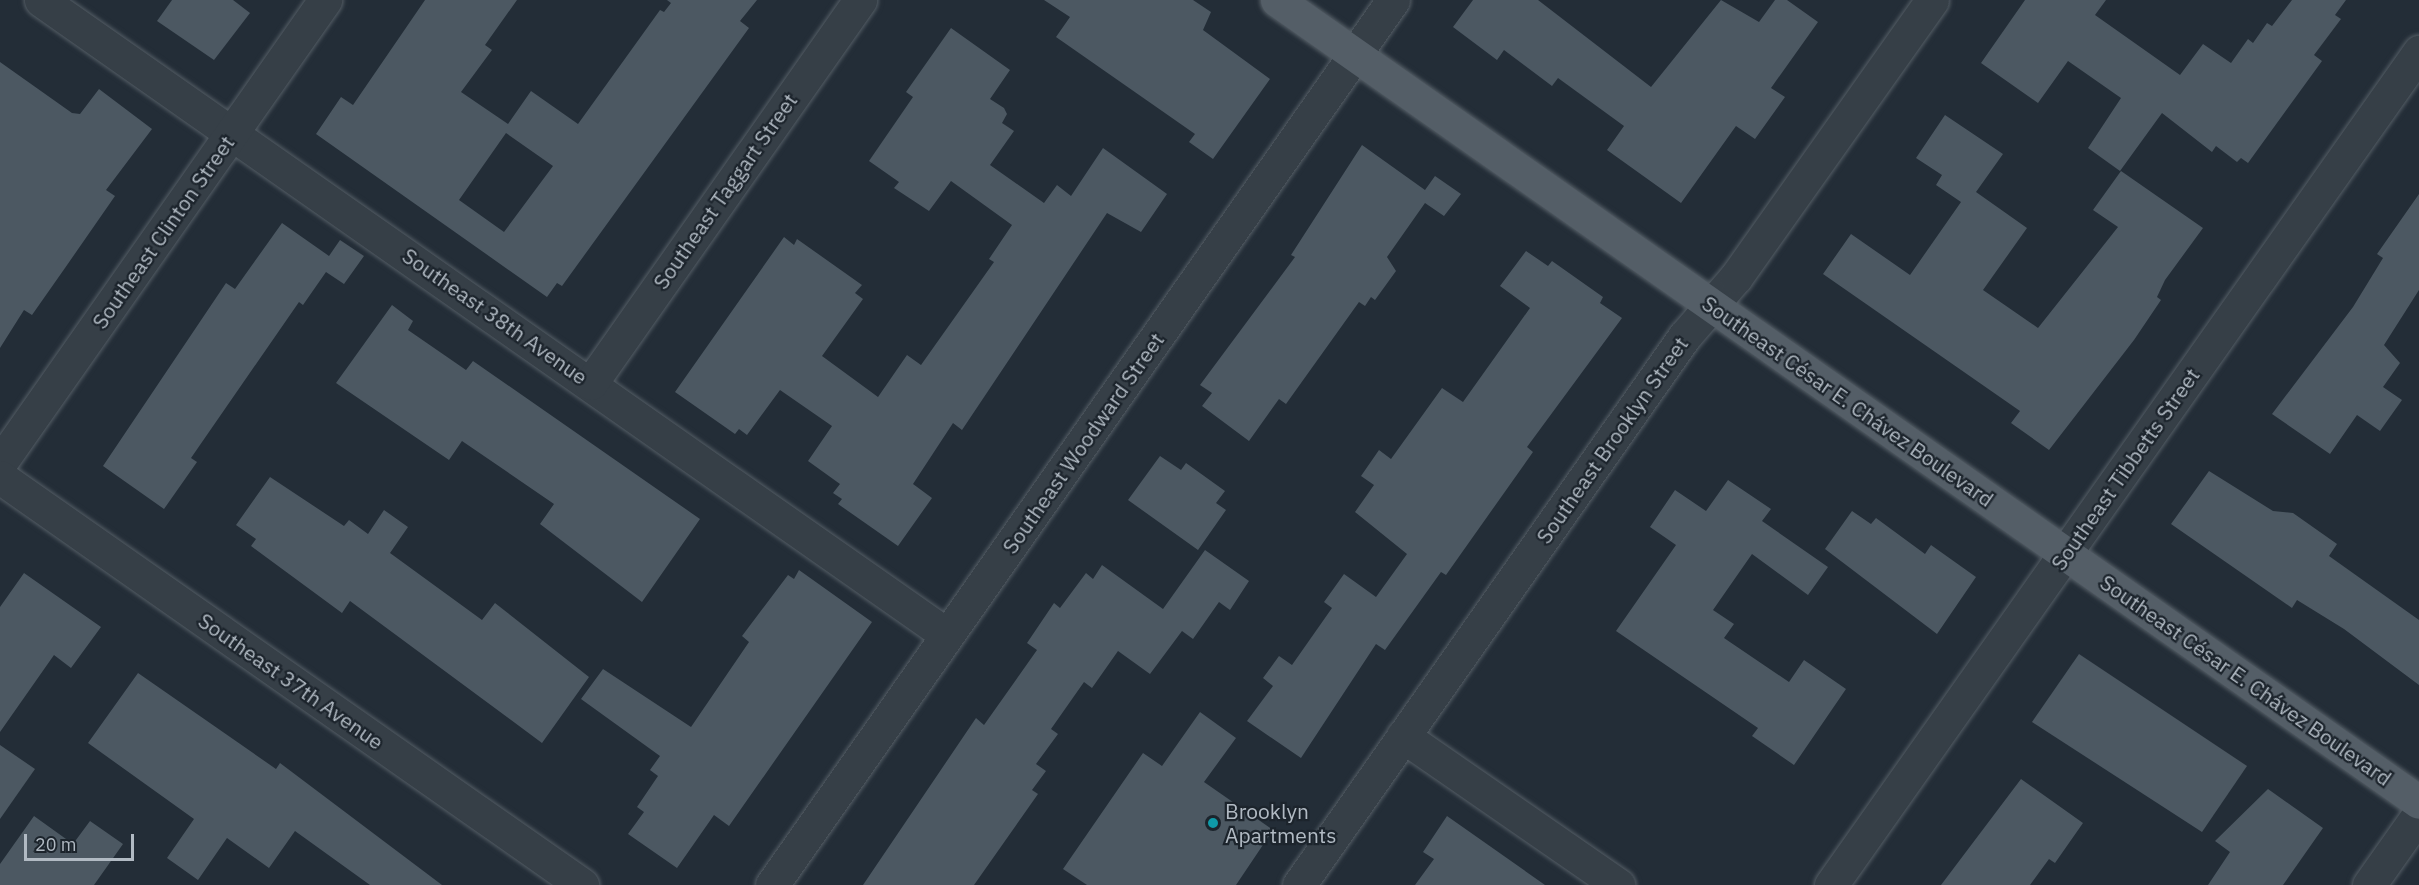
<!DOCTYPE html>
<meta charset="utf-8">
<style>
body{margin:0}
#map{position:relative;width:2419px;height:885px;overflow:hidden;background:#232d37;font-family:"IBM Plex Sans",sans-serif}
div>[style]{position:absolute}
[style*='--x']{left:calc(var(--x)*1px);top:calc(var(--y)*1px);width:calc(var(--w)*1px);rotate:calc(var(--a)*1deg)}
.building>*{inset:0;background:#4c5862}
.roads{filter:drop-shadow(0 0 2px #545d65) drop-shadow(0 0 2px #545d65)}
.street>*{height:33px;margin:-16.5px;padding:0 16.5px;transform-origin:16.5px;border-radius:16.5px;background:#363f47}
.primary>*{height:33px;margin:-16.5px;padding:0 16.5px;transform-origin:16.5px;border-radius:16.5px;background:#545e67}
.dots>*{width:16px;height:16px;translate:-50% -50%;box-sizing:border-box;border:3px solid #1c242c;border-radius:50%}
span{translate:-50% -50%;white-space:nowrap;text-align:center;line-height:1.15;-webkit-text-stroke:4.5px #1c242c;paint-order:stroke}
.street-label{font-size:21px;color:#b1bac3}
.poi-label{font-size:21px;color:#b1bac3}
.left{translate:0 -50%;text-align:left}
.scale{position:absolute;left:24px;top:834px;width:110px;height:27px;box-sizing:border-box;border:3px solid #b1bac3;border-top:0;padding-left:8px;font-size:18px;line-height:21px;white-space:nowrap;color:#b1bac3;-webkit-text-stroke:4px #1c242c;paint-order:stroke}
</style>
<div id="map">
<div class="building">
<i style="clip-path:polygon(172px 0,233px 0,250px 13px,214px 60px,157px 21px)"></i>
<i style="clip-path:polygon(evenodd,425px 0,517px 0,485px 45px,492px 50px,461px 92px,508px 124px,531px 91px,578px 124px,660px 10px,664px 12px,671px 3px,667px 0,757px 0,740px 21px,749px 28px,562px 286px,557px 283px,547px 297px,316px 134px,341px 97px,353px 105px,425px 0,506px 133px,553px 166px,504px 232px,459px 200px,506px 133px)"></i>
<i style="clip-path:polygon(1044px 0,1193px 0,1211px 12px,1203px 30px,1270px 79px,1213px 159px,1189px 142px,1195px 134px,1056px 37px,1070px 17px)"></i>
<i style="clip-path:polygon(1473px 0,1538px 0,1651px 87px,1721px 0,1759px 22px,1775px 0,1787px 0,1818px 22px,1771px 88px,1785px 97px,1755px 139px,1736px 126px,1681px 203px,1607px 150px,1624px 126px,1558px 78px,1552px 86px,1504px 50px,1497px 60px,1453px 27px)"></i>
<i style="clip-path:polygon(2025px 0,2106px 0,2095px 15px,2180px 75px,2203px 44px,2231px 63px,2248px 39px,2253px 43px,2267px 23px,2272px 26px,2292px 0,2346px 0,2335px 15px,2341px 19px,2314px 55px,2322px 61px,2248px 163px,2241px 158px,2237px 162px,2216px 146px,2212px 152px,2162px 113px,2120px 171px,2088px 148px,2121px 98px,2068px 61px,2038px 103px,1981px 63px)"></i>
<i style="clip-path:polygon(951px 28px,1010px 70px,990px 99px,1004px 108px,1007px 114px,1002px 123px,1014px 131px,990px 165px,1044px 203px,1057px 185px,1071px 196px,1103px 148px,1167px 194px,1141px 232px,1107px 213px,962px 430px,953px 423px,913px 484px,932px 498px,898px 546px,838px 504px,842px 499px,833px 493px,840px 484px,808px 461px,832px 426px,780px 390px,747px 435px,739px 429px,735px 434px,675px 392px,784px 237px,794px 245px,797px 239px,862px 285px,855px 293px,863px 299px,822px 356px,878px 397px,907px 355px,921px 365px,994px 262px,989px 259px,1012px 225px,951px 181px,929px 211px,894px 188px,899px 182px,869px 161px,913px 97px,906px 92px)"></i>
<i style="clip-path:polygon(0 62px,72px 113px,80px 114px,99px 89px,152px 129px,106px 190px,115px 196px,65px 268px,32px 315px,24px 310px,0 348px)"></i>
<i style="clip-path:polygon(1945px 115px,2003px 154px,1976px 192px,2027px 228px,1983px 290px,2038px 328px,2118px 227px,2093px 210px,2121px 171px,2203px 228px,2165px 280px,2157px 297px,2161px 300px,2134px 340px,2049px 450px,2011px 423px,2020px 411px,1823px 274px,1851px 234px,1910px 275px,1961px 202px,1936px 185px,1942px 175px,1916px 158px)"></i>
<i style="clip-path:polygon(1362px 145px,1425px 190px,1435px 176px,1461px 194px,1444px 216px,1425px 203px,1387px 257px,1396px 271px,1375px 300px,1371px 297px,1365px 306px,1359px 302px,1286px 404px,1279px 399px,1249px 441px,1202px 406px,1212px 393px,1200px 385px,1295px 257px,1291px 255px)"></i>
<i style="clip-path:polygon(2419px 194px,2419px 290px,2384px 345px,2400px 363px,2383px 387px,2402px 400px,2380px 431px,2357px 415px,2330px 454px,2272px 414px,2353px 307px,2383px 258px,2377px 254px)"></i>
<i style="clip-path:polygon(282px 223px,329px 256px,340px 240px,364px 256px,344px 284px,326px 272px,303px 305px,299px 302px,191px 458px,197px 462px,164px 509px,103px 466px,226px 283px,235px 289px)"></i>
<i style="clip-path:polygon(1526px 251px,1548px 266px,1552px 261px,1603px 297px,1600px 303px,1622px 318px,1527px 447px,1533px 452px,1446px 575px,1441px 572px,1385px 650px,1376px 644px,1301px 758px,1247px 721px,1273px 686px,1263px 678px,1279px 656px,1292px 665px,1332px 608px,1324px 602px,1344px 574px,1376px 597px,1407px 554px,1355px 512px,1374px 485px,1361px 476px,1379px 450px,1391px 459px,1442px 388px,1463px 402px,1530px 308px,1500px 286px)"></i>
<i style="clip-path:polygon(392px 305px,413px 321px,408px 330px,466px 370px,473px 361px,700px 519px,642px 602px,540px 524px,554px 504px,462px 441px,449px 460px,336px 383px)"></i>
<i style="clip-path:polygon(1160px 456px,1181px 470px,1186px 463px,1225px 491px,1216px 503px,1226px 510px,1198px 550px,1128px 500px)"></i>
<i style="clip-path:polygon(2209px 471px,2273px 511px,2293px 513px,2337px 544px,2329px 556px,2419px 620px,2419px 685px,2344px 629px,2297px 600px,2292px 608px,2171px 524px)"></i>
<i style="clip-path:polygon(270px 477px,344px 526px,349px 520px,368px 534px,384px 510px,408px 527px,390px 553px,482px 620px,495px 603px,589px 677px,542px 743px,350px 601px,342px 613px,251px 546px,256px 539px,236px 525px)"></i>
<i style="clip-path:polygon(1728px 480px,1771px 509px,1762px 521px,1828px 567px,1808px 595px,1752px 554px,1713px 610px,1734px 624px,1724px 638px,1789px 682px,1804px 660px,1846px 689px,1794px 765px,1752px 736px,1758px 728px,1616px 631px,1676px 545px,1650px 527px,1675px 490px,1706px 511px)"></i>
<i style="clip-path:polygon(1852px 511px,1871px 524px,1876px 518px,1925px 554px,1931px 545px,1976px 577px,1937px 634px,1825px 549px)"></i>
<i style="clip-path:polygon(1205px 550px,1249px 581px,1230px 610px,1219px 602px,1193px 639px,1182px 631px,1150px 674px,1118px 651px,1092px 688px,1084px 682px,1051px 729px,1058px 734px,1036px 764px,1046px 771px,1032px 790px,1038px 794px,974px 885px,863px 885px,976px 718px,984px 725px,1037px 650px,1027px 643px,1054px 603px,1060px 608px,1086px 573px,1093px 579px,1102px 565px,1163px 609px)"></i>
<i style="clip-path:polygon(799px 570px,872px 622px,729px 826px,714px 815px,677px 868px,628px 834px,644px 812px,637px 807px,658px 776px,650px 770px,660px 756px,581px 699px,603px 669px,691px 727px,749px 642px,742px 636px,788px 575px,794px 579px)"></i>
<i style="clip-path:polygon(24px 573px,101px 627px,71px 668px,54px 655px,0 732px,0 607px)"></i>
<i style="clip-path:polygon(2079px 654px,2247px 766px,2202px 832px,2032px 722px)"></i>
<i style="clip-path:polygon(138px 673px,276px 769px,280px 763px,442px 885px,370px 885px,295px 831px,269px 868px,227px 838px,198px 880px,167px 858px,194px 819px,88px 743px)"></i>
<i style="clip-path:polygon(1200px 712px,1236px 738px,1204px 782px,1273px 830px,1236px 885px,1087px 885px,1063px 869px,1143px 753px,1162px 766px)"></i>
<i style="clip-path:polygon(0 745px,35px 769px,0 819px)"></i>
<i style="clip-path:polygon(2021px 779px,2083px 823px,2055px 863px,2049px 859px,2030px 885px,1941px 885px)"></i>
<i style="clip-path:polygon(2268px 789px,2323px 828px,2283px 885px,2208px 885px,2230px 852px,2215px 841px)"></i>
<i style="clip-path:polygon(34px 816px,73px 844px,90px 821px,123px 844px,94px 885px,0 885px,0 864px)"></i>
<i style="clip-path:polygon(1447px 816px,1545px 885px,1415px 885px,1434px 859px,1423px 852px)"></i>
</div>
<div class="roads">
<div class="street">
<i style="--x:41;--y:0;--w:1106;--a:35.03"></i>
<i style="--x:591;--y:383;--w:468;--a:-54.9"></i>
<i style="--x:0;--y:463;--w:566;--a:-54.93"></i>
<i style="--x:0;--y:477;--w:711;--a:35.03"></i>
<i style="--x:1403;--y:736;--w:262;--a:34.7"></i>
<i style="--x:772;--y:885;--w:1081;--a:-54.94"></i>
<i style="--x:1299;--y:885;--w:670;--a:-54.91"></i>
<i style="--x:1684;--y:337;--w:79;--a:-49.1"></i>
<i style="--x:1736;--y:277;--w:339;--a:-54.7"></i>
<i style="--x:1831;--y:885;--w:1020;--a:-54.78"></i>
<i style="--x:2369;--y:885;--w:87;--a:-54.8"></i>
</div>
<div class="primary">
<i style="--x:1277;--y:0;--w:1395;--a:35.08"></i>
</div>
</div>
<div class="dots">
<i style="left:1213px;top:823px;background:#0f9aa8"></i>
</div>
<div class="street-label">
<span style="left:725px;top:191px;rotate:-55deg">Southeast Taggart Street</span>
<span style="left:163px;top:232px;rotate:-55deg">Southeast Clinton Street</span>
<span style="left:495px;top:316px;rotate:35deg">Southeast 38th Avenue</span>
<span style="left:1848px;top:401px;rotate:35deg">Southeast César E. Chávez Boulevard</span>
<span style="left:1612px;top:440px;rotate:-55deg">Southeast Brooklyn Street</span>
<span style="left:1083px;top:443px;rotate:-55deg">Southeast Woodward Street</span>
<span style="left:2125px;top:469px;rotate:-55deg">Southeast Tibbetts Street</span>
<span style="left:2246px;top:680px;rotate:35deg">Southeast César E. Chávez Boulevard</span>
<span style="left:291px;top:681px;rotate:35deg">Southeast 37th Avenue</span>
</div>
<div class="poi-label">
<span class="left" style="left:1225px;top:823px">Brooklyn<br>Apartments</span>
</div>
<div class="scale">20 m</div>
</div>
